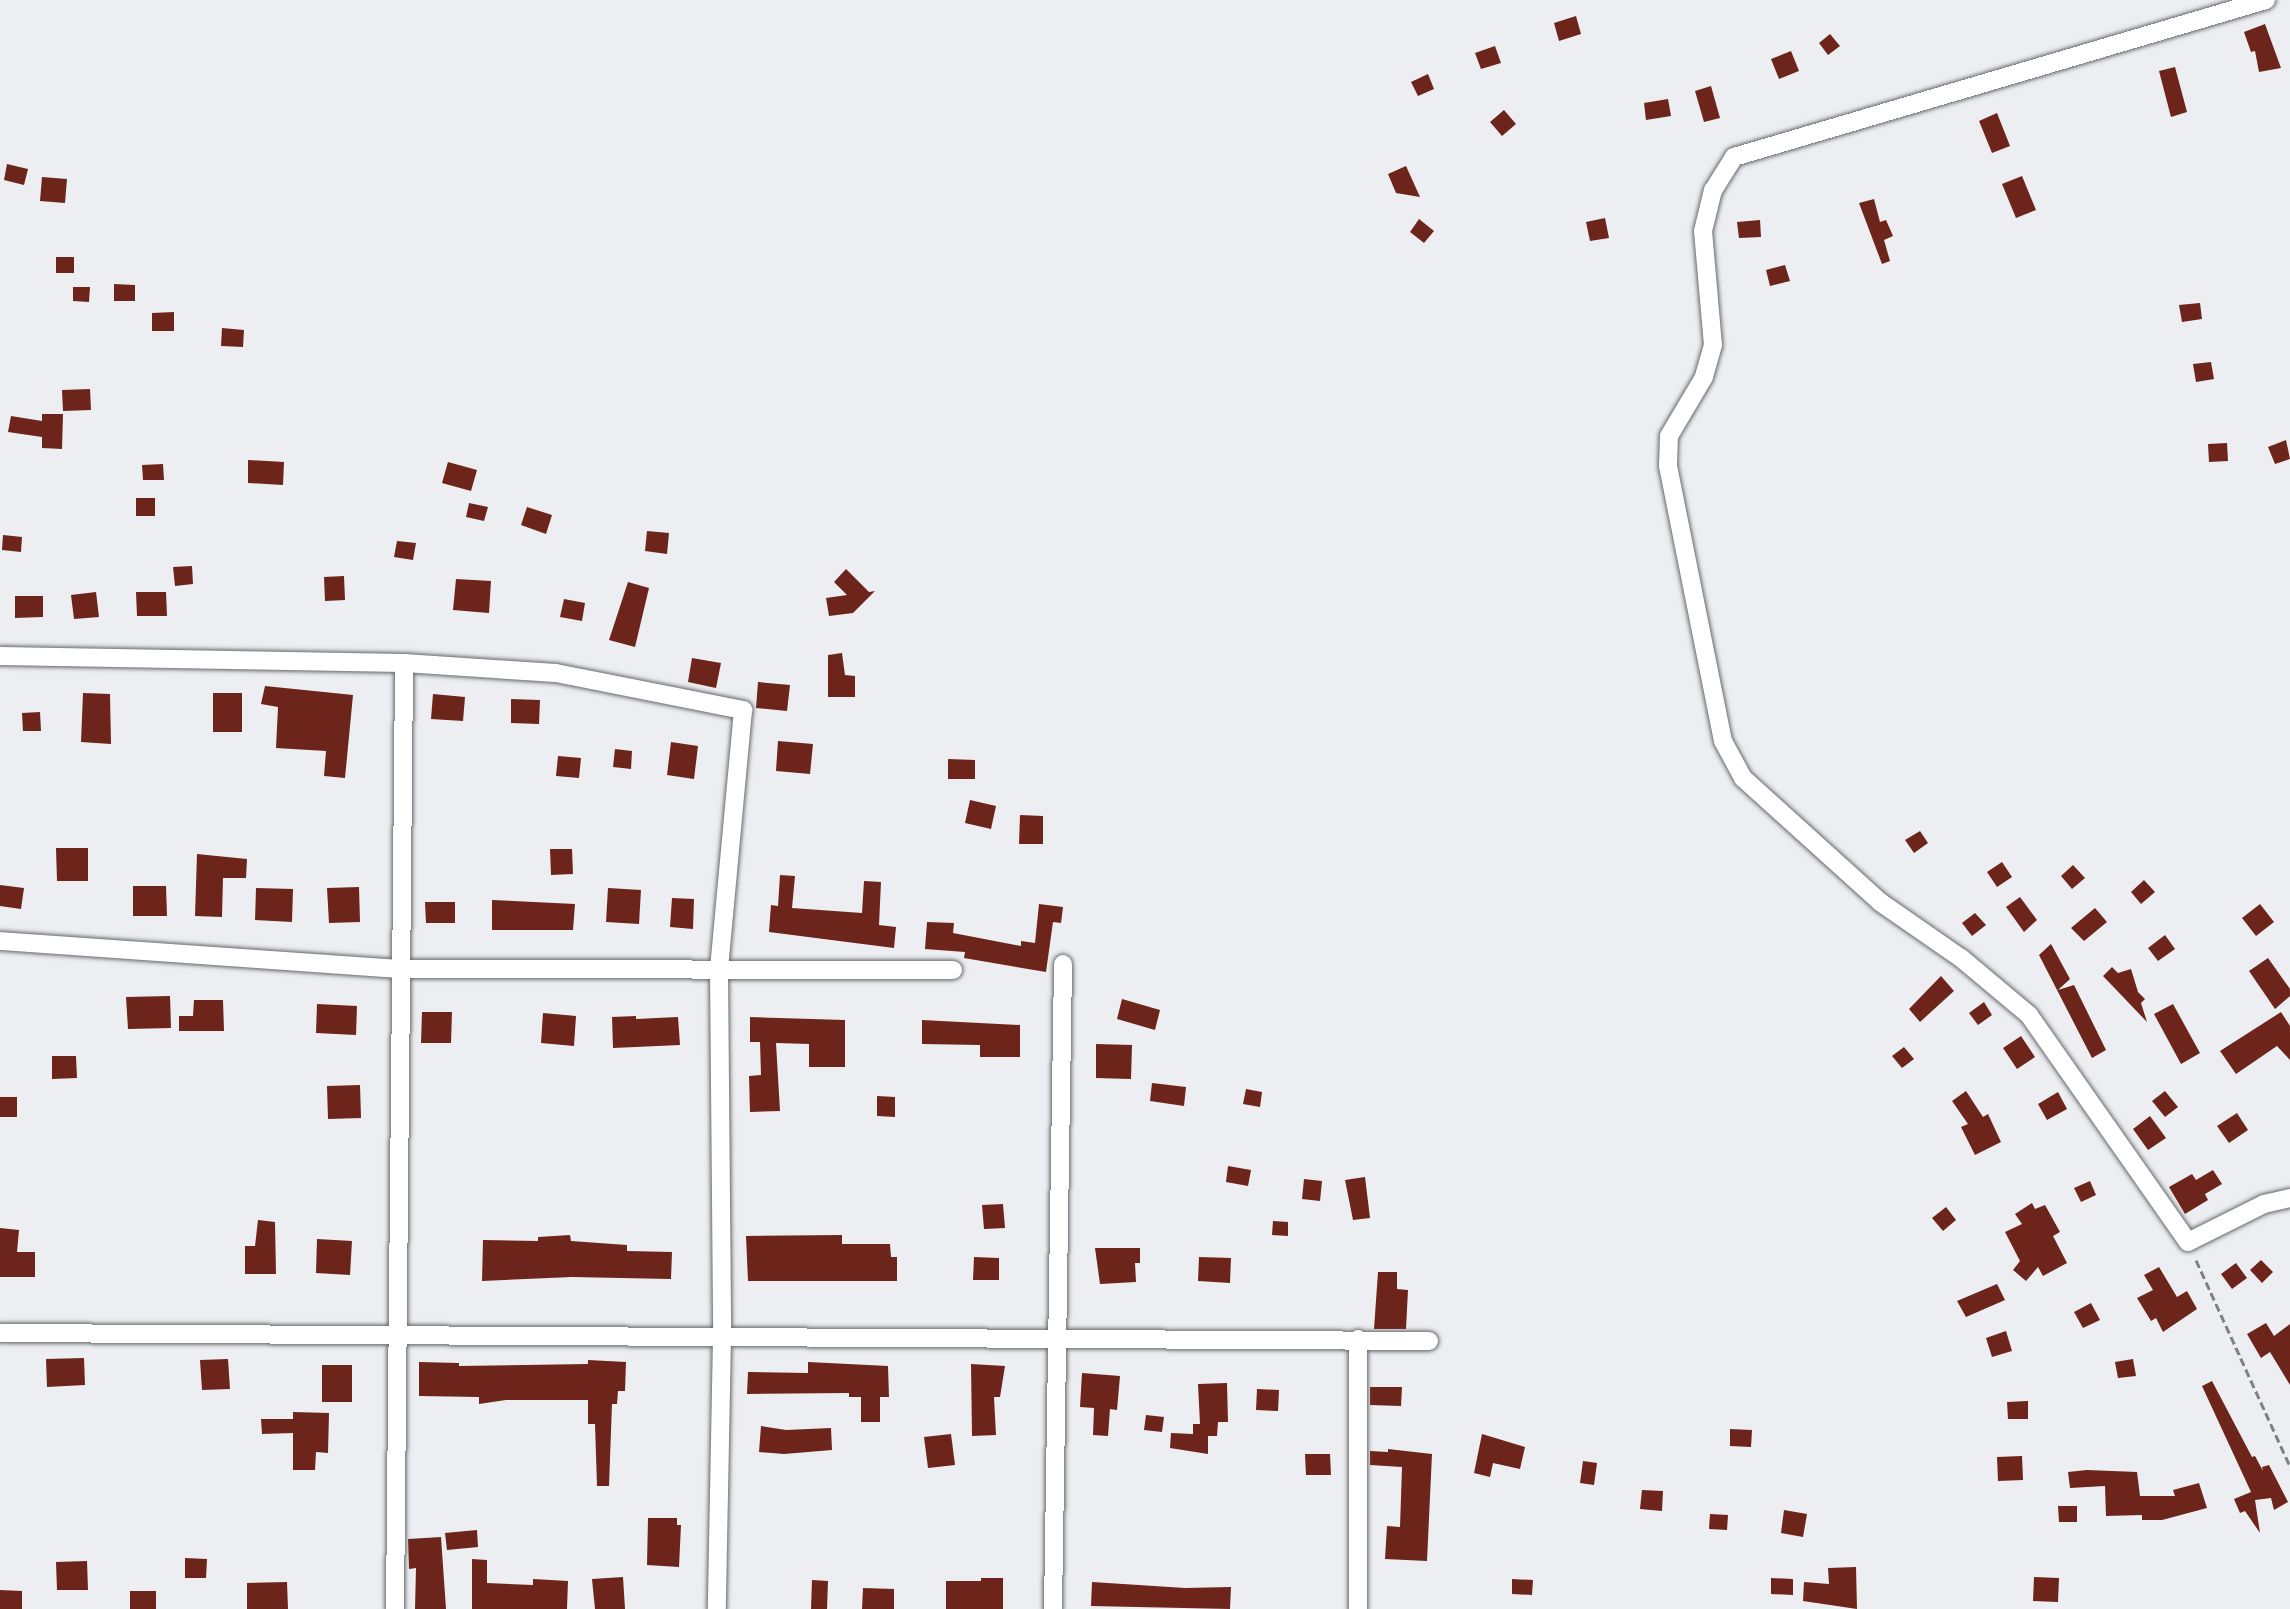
<!DOCTYPE html>
<style>
body{margin:0}
#map{position:relative;width:2290px;height:1609px;overflow:hidden;background:#edeef2;font-family:Mulish,sans-serif}
div>[style]{position:absolute}
[style*='--x']{left:calc(var(--x)*1px);top:calc(var(--y)*1px);width:calc(var(--w)*1px);rotate:calc(var(--a)*1deg)}
.building>*{inset:0;background:#6d241b}
.path>*{height:3px;margin-top:-1.5px;transform-origin:0;background:repeating-linear-gradient(90deg,#808083 0 8px,transparent 0 12px)}
.roads{filter:drop-shadow(0 0 2px #67686c) drop-shadow(0 0 2px #67686c)}
.street>*{height:18px;margin:-9px;padding:0 9px;transform-origin:9px;border-radius:9px;background:#fff}
span{translate:-50% -50%;white-space:nowrap;text-align:center;line-height:1.15;-webkit-text-stroke:8px #fbfbff;paint-order:stroke}
</style>
<div id="map">
<div class="building">
<i style="clip-path:polygon(1576px 16px,1581px 34px,1559px 41px,1554px 23px)"></i>
<i style="clip-path:polygon(2265px 24px,2281px 68px,2259px 72px,2255px 51px,2251px 52px,2244px 32px)"></i>
<i style="clip-path:polygon(1830px 34px,1840px 46px,1828px 55px,1819px 43px)"></i>
<i style="clip-path:polygon(1495px 46px,1501px 63px,1481px 69px,1475px 53px)"></i>
<i style="clip-path:polygon(1791px 51px,1799px 71px,1779px 79px,1771px 59px)"></i>
<i style="clip-path:polygon(2175px 67px,2187px 112px,2171px 117px,2159px 71px)"></i>
<i style="clip-path:polygon(1428px 74px,1434px 89px,1418px 96px,1411px 82px)"></i>
<i style="clip-path:polygon(1711px 86px,1720px 118px,1704px 122px,1695px 91px)"></i>
<i style="clip-path:polygon(1668px 99px,1671px 116px,1646px 120px,1644px 103px)"></i>
<i style="clip-path:polygon(1504px 110px,1516px 124px,1502px 136px,1490px 122px)"></i>
<i style="clip-path:polygon(1997px 113px,2010px 146px,1992px 153px,1979px 121px)"></i>
<i style="clip-path:polygon(7px 164px,28px 169px,24px 185px,4px 180px)"></i>
<i style="clip-path:polygon(1406px 166px,1420px 197px,1396px 193px,1388px 174px)"></i>
<i style="clip-path:polygon(2022px 176px,2036px 210px,2016px 218px,2002px 184px)"></i>
<i style="clip-path:polygon(42px 177px,67px 179px,65px 203px,40px 201px)"></i>
<i style="clip-path:polygon(1874px 199px,1880px 222px,1886px 220px,1893px 236px,1884px 240px,1890px 261px,1882px 264px,1859px 203px)"></i>
<i style="clip-path:polygon(1605px 218px,1609px 238px,1590px 241px,1586px 222px)"></i>
<i style="clip-path:polygon(1419px 219px,1434px 231px,1424px 243px,1410px 232px)"></i>
<i style="clip-path:polygon(1760px 220px,1761px 237px,1739px 238px,1737px 222px)"></i>
<i style="clip-path:polygon(56px 257px,74px 257px,74px 273px,56px 273px)"></i>
<i style="clip-path:polygon(1785px 265px,1790px 281px,1770px 286px,1766px 270px)"></i>
<i style="clip-path:polygon(114px 284px,135px 285px,135px 301px,114px 301px)"></i>
<i style="clip-path:polygon(73px 287px,90px 287px,89px 302px,73px 301px)"></i>
<i style="clip-path:polygon(2200px 303px,2202px 319px,2182px 322px,2179px 305px)"></i>
<i style="clip-path:polygon(174px 312px,174px 331px,152px 331px,152px 313px)"></i>
<i style="clip-path:polygon(222px 328px,244px 330px,243px 347px,221px 346px)"></i>
<i style="clip-path:polygon(2211px 362px,2214px 379px,2196px 382px,2193px 364px)"></i>
<i style="clip-path:polygon(90px 389px,91px 410px,63px 411px,62px 390px)"></i>
<i style="clip-path:polygon(42px 414px,63px 414px,62px 449px,42px 448px,42px 437px,8px 432px,11px 416px,42px 421px)"></i>
<i style="clip-path:polygon(2286px 440px,2290px 459px,2275px 464px,2268px 447px)"></i>
<i style="clip-path:polygon(2227px 443px,2228px 461px,2209px 462px,2208px 444px)"></i>
<i style="clip-path:polygon(248px 460px,284px 462px,283px 485px,248px 483px)"></i>
<i style="clip-path:polygon(448px 462px,477px 470px,471px 491px,442px 483px)"></i>
<i style="clip-path:polygon(163px 464px,164px 480px,143px 480px,142px 465px)"></i>
<i style="clip-path:polygon(136px 498px,155px 498px,155px 516px,136px 516px)"></i>
<i style="clip-path:polygon(469px 503px,488px 507px,484px 521px,466px 517px)"></i>
<i style="clip-path:polygon(527px 507px,552px 515px,546px 534px,521px 525px)"></i>
<i style="clip-path:polygon(647px 531px,669px 533px,667px 554px,645px 551px)"></i>
<i style="clip-path:polygon(3px 535px,22px 537px,21px 552px,2px 550px)"></i>
<i style="clip-path:polygon(397px 541px,416px 543px,413px 560px,394px 557px)"></i>
<i style="clip-path:polygon(192px 566px,193px 584px,175px 586px,173px 567px)"></i>
<i style="clip-path:polygon(846px 569px,869px 592px,875px 591px,853px 613px,829px 616px,826px 598px,847px 595px,834px 582px)"></i>
<i style="clip-path:polygon(344px 576px,345px 600px,325px 601px,324px 577px)"></i>
<i style="clip-path:polygon(456px 579px,491px 581px,489px 613px,453px 610px)"></i>
<i style="clip-path:polygon(628px 582px,649px 588px,635px 647px,609px 640px)"></i>
<i style="clip-path:polygon(96px 592px,99px 617px,74px 619px,71px 595px)"></i>
<i style="clip-path:polygon(136px 592px,166px 592px,167px 616px,137px 616px)"></i>
<i style="clip-path:polygon(15px 596px,43px 596px,43px 617px,15px 618px)"></i>
<i style="clip-path:polygon(564px 599px,585px 603px,582px 621px,560px 617px)"></i>
<i style="clip-path:polygon(842px 653px,845px 675px,855px 676px,855px 697px,828px 697px,828px 655px)"></i>
<i style="clip-path:polygon(692px 658px,721px 663px,716px 688px,688px 682px)"></i>
<i style="clip-path:polygon(758px 682px,790px 685px,787px 711px,756px 708px)"></i>
<i style="clip-path:polygon(265px 686px,353px 695px,345px 778px,324px 776px,326px 751px,276px 748px,278px 707px,261px 704px)"></i>
<i style="clip-path:polygon(83px 693px,110px 694px,111px 744px,81px 742px)"></i>
<i style="clip-path:polygon(213px 693px,242px 693px,242px 732px,213px 732px)"></i>
<i style="clip-path:polygon(433px 694px,465px 697px,463px 721px,431px 719px)"></i>
<i style="clip-path:polygon(511px 699px,540px 700px,539px 724px,511px 723px)"></i>
<i style="clip-path:polygon(40px 712px,41px 731px,23px 731px,22px 713px)"></i>
<i style="clip-path:polygon(778px 741px,813px 744px,810px 774px,776px 771px)"></i>
<i style="clip-path:polygon(671px 742px,698px 746px,694px 779px,667px 775px)"></i>
<i style="clip-path:polygon(615px 749px,632px 751px,631px 769px,613px 767px)"></i>
<i style="clip-path:polygon(558px 756px,581px 758px,579px 778px,556px 776px)"></i>
<i style="clip-path:polygon(948px 759px,975px 760px,975px 779px,948px 779px)"></i>
<i style="clip-path:polygon(970px 800px,996px 806px,991px 829px,965px 823px)"></i>
<i style="clip-path:polygon(1020px 815px,1043px 816px,1043px 844px,1019px 844px)"></i>
<i style="clip-path:polygon(1920px 831px,1928px 843px,1914px 853px,1905px 840px)"></i>
<i style="clip-path:polygon(56px 848px,88px 848px,88px 881px,57px 881px)"></i>
<i style="clip-path:polygon(550px 849px,572px 849px,573px 874px,551px 875px)"></i>
<i style="clip-path:polygon(197px 854px,247px 859px,246px 878px,223px 878px,222px 917px,195px 916px)"></i>
<i style="clip-path:polygon(2002px 862px,2012px 877px,1997px 887px,1987px 872px)"></i>
<i style="clip-path:polygon(2073px 865px,2085px 878px,2072px 889px,2061px 876px)"></i>
<i style="clip-path:polygon(780px 875px,795px 876px,792px 908px,862px 913px,864px 881px,881px 882px,879px 925px,896px 927px,894px 948px,769px 932px,771px 905px,778px 906px)"></i>
<i style="clip-path:polygon(2144px 880px,2155px 892px,2141px 904px,2131px 892px)"></i>
<i style="clip-path:polygon(0 885px,24px 888px,21px 909px,0 906px)"></i>
<i style="clip-path:polygon(133px 886px,166px 886px,167px 916px,133px 916px)"></i>
<i style="clip-path:polygon(359px 887px,360px 922px,329px 923px,327px 888px)"></i>
<i style="clip-path:polygon(256px 888px,293px 889px,292px 922px,255px 920px)"></i>
<i style="clip-path:polygon(608px 888px,641px 890px,639px 924px,606px 922px)"></i>
<i style="clip-path:polygon(2020px 897px,2037px 920px,2024px 932px,2006px 907px)"></i>
<i style="clip-path:polygon(672px 898px,694px 899px,693px 929px,670px 927px)"></i>
<i style="clip-path:polygon(492px 900px,575px 904px,573px 930px,492px 930px)"></i>
<i style="clip-path:polygon(425px 902px,455px 902px,455px 923px,426px 923px)"></i>
<i style="clip-path:polygon(1039px 904px,1063px 907px,1061px 923px,1053px 922px,1046px 972px,964px 958px,965px 952px,925px 949px,927px 922px,954px 923px,953px 933px,1021px 946px,1021px 941px,1035px 943px)"></i>
<i style="clip-path:polygon(2260px 904px,2274px 922px,2256px 936px,2242px 918px)"></i>
<i style="clip-path:polygon(2095px 908px,2107px 922px,2084px 941px,2071px 928px)"></i>
<i style="clip-path:polygon(1975px 913px,1986px 925px,1972px 936px,1962px 923px)"></i>
<i style="clip-path:polygon(2165px 935px,2175px 949px,2158px 961px,2148px 948px)"></i>
<i style="clip-path:polygon(2051px 944px,2070px 979px,2058px 990px,2074px 985px,2106px 1050px,2092px 1058px,2039px 955px)"></i>
<i style="clip-path:polygon(2268px 958px,2290px 989px,2290px 996px,2275px 1009px,2249px 971px)"></i>
<i style="clip-path:polygon(2112px 967px,2118px 973px,2131px 969px,2138px 992px,2145px 999px,2141px 1003px,2147px 1022px,2103px 976px)"></i>
<i style="clip-path:polygon(1941px 976px,1954px 991px,1920px 1022px,1909px 1009px)"></i>
<i style="clip-path:polygon(170px 996px,171px 1028px,128px 1029px,126px 997px)"></i>
<i style="clip-path:polygon(1122px 999px,1160px 1010px,1155px 1030px,1117px 1019px)"></i>
<i style="clip-path:polygon(194px 1000px,223px 1000px,224px 1031px,179px 1031px,179px 1016px,193px 1016px)"></i>
<i style="clip-path:polygon(1984px 1002px,1992px 1015px,1978px 1025px,1969px 1013px)"></i>
<i style="clip-path:polygon(317px 1004px,357px 1006px,356px 1035px,316px 1033px)"></i>
<i style="clip-path:polygon(2173px 1004px,2200px 1053px,2181px 1064px,2154px 1014px)"></i>
<i style="clip-path:polygon(422px 1012px,452px 1012px,451px 1043px,421px 1043px)"></i>
<i style="clip-path:polygon(2281px 1012px,2290px 1026px,2290px 1060px,2277px 1046px,2236px 1074px,2220px 1051px)"></i>
<i style="clip-path:polygon(543px 1013px,576px 1016px,574px 1046px,541px 1043px)"></i>
<i style="clip-path:polygon(636px 1016px,636px 1019px,678px 1017px,680px 1045px,613px 1048px,612px 1017px)"></i>
<i style="clip-path:polygon(750px 1017px,845px 1020px,845px 1067px,809px 1067px,809px 1044px,776px 1043px,780px 1111px,750px 1112px,749px 1076px,761px 1075px,760px 1042px,750px 1042px)"></i>
<i style="clip-path:polygon(922px 1020px,1020px 1025px,1020px 1057px,980px 1057px,980px 1045px,922px 1044px)"></i>
<i style="clip-path:polygon(2021px 1036px,2035px 1057px,2017px 1069px,2003px 1048px)"></i>
<i style="clip-path:polygon(1096px 1044px,1132px 1045px,1131px 1079px,1096px 1078px)"></i>
<i style="clip-path:polygon(1904px 1047px,1914px 1059px,1902px 1068px,1892px 1056px)"></i>
<i style="clip-path:polygon(52px 1056px,76px 1056px,77px 1078px,52px 1079px)"></i>
<i style="clip-path:polygon(1152px 1083px,1186px 1087px,1184px 1106px,1150px 1101px)"></i>
<i style="clip-path:polygon(360px 1085px,361px 1118px,328px 1119px,327px 1086px)"></i>
<i style="clip-path:polygon(1246px 1089px,1262px 1092px,1260px 1107px,1243px 1104px)"></i>
<i style="clip-path:polygon(1966px 1091px,1983px 1117px,1988px 1114px,2001px 1142px,1975px 1155px,1961px 1127px,1968px 1124px,1952px 1101px)"></i>
<i style="clip-path:polygon(2165px 1091px,2178px 1107px,2165px 1117px,2152px 1101px)"></i>
<i style="clip-path:polygon(2058px 1092px,2067px 1109px,2047px 1120px,2038px 1104px)"></i>
<i style="clip-path:polygon(877px 1096px,895px 1097px,895px 1117px,877px 1116px)"></i>
<i style="clip-path:polygon(0 1097px,17px 1097px,17px 1117px,0 1117px)"></i>
<i style="clip-path:polygon(2237px 1113px,2248px 1130px,2229px 1143px,2217px 1126px)"></i>
<i style="clip-path:polygon(2150px 1116px,2166px 1138px,2148px 1150px,2133px 1129px)"></i>
<i style="clip-path:polygon(1228px 1166px,1251px 1170px,1248px 1186px,1226px 1182px)"></i>
<i style="clip-path:polygon(2213px 1170px,2222px 1184px,2205px 1194px,2208px 1200px,2185px 1214px,2169px 1187px,2192px 1174px,2196px 1180px)"></i>
<i style="clip-path:polygon(1365px 1177px,1370px 1218px,1353px 1220px,1345px 1180px)"></i>
<i style="clip-path:polygon(1304px 1179px,1322px 1181px,1320px 1201px,1302px 1199px)"></i>
<i style="clip-path:polygon(2090px 1181px,2096px 1195px,2081px 1202px,2074px 1188px)"></i>
<i style="clip-path:polygon(2032px 1203px,2035px 1209px,2045px 1205px,2060px 1232px,2053px 1236px,2067px 1263px,2043px 1276px,2038px 1267px,2026px 1281px,2013px 1270px,2020px 1261px,2005px 1232px,2022px 1224px,2015px 1214px)"></i>
<i style="clip-path:polygon(1003px 1204px,1005px 1228px,984px 1229px,982px 1205px)"></i>
<i style="clip-path:polygon(1946px 1207px,1956px 1220px,1943px 1231px,1932px 1218px)"></i>
<i style="clip-path:polygon(258px 1220px,275px 1222px,276px 1274px,245px 1274px,245px 1246px,255px 1246px)"></i>
<i style="clip-path:polygon(1273px 1221px,1288px 1222px,1288px 1236px,1272px 1235px)"></i>
<i style="clip-path:polygon(0 1228px,19px 1230px,17px 1252px,35px 1252px,35px 1277px,0 1277px)"></i>
<i style="clip-path:polygon(570px 1235px,571px 1241px,627px 1245px,627px 1251px,672px 1252px,671px 1279px,572px 1277px,482px 1281px,483px 1240px,538px 1241px,538px 1237px)"></i>
<i style="clip-path:polygon(842px 1235px,842px 1244px,890px 1244px,891px 1257px,897px 1257px,897px 1281px,748px 1281px,746px 1236px)"></i>
<i style="clip-path:polygon(317px 1239px,352px 1241px,350px 1275px,316px 1273px)"></i>
<i style="clip-path:polygon(1095px 1248px,1140px 1248px,1140px 1263px,1135px 1263px,1136px 1282px,1100px 1284px)"></i>
<i style="clip-path:polygon(974px 1257px,999px 1258px,999px 1280px,973px 1280px)"></i>
<i style="clip-path:polygon(1199px 1257px,1231px 1258px,1230px 1283px,1198px 1281px)"></i>
<i style="clip-path:polygon(2261px 1260px,2273px 1272px,2262px 1283px,2250px 1270px)"></i>
<i style="clip-path:polygon(2236px 1263px,2247px 1278px,2232px 1289px,2221px 1274px)"></i>
<i style="clip-path:polygon(2159px 1267px,2177px 1297px,2187px 1291px,2197px 1309px,2163px 1332px,2156px 1318px,2151px 1321px,2137px 1298px,2153px 1290px,2144px 1275px)"></i>
<i style="clip-path:polygon(1378px 1272px,1397px 1272px,1397px 1289px,1408px 1290px,1406px 1329px,1374px 1329px)"></i>
<i style="clip-path:polygon(1997px 1284px,2005px 1300px,1966px 1317px,1957px 1301px)"></i>
<i style="clip-path:polygon(2091px 1303px,2100px 1320px,2083px 1328px,2074px 1312px)"></i>
<i style="clip-path:polygon(2266px 1323px,2274px 1336px,2290px 1324px,2290px 1385px,2270px 1352px,2261px 1358px,2247px 1334px)"></i>
<i style="clip-path:polygon(2006px 1331px,2012px 1351px,1992px 1357px,1986px 1338px)"></i>
<i style="clip-path:polygon(84px 1358px,85px 1385px,47px 1387px,46px 1359px)"></i>
<i style="clip-path:polygon(228px 1359px,230px 1389px,202px 1390px,200px 1360px)"></i>
<i style="clip-path:polygon(2133px 1359px,2136px 1376px,2118px 1378px,2115px 1362px)"></i>
<i style="clip-path:polygon(588px 1360px,626px 1362px,625px 1391px,618px 1391px,617px 1404px,612px 1404px,609px 1486px,597px 1486px,595px 1424px,588px 1424px,588px 1400px,506px 1400px,479px 1404px,479px 1397px,419px 1396px,419px 1362px,459px 1363px,459px 1366px,588px 1364px)"></i>
<i style="clip-path:polygon(808px 1362px,888px 1366px,889px 1397px,880px 1397px,880px 1422px,861px 1422px,861px 1397px,849px 1397px,849px 1393px,747px 1394px,748px 1372px,808px 1373px)"></i>
<i style="clip-path:polygon(971px 1364px,1005px 1366px,1000px 1397px,994px 1397px,996px 1435px,972px 1436px)"></i>
<i style="clip-path:polygon(322px 1365px,352px 1365px,352px 1402px,322px 1402px)"></i>
<i style="clip-path:polygon(1082px 1373px,1120px 1376px,1117px 1410px,1110px 1409px,1108px 1436px,1093px 1435px,1094px 1408px,1080px 1407px)"></i>
<i style="clip-path:polygon(2212px 1381px,2252px 1457px,2255px 1456px,2263px 1471px,2262px 1467px,2269px 1465px,2288px 1502px,2274px 1510px,2271px 1498px,2255px 1500px,2260px 1533px,2245px 1511px,2240px 1513px,2234px 1499px,2251px 1492px,2202px 1386px)"></i>
<i style="clip-path:polygon(1227px 1383px,1228px 1422px,1218px 1422px,1217px 1436px,1208px 1436px,1208px 1454px,1170px 1448px,1171px 1433px,1193px 1434px,1193px 1424px,1200px 1424px,1198px 1384px)"></i>
<i style="clip-path:polygon(1370px 1387px,1402px 1387px,1401px 1406px,1370px 1405px)"></i>
<i style="clip-path:polygon(1257px 1389px,1279px 1390px,1278px 1411px,1256px 1410px)"></i>
<i style="clip-path:polygon(2028px 1401px,2028px 1419px,2008px 1419px,2007px 1402px)"></i>
<i style="clip-path:polygon(293px 1412px,329px 1413px,328px 1453px,316px 1452px,315px 1470px,293px 1470px,293px 1433px,262px 1434px,261px 1419px,293px 1419px)"></i>
<i style="clip-path:polygon(1146px 1415px,1164px 1417px,1162px 1432px,1144px 1430px)"></i>
<i style="clip-path:polygon(761px 1426px,786px 1430px,831px 1428px,832px 1450px,784px 1454px,759px 1452px)"></i>
<i style="clip-path:polygon(1730px 1429px,1752px 1430px,1751px 1447px,1730px 1446px)"></i>
<i style="clip-path:polygon(951px 1434px,955px 1465px,928px 1468px,924px 1437px)"></i>
<i style="clip-path:polygon(1482px 1434px,1525px 1447px,1520px 1469px,1493px 1463px,1490px 1477px,1474px 1473px)"></i>
<i style="clip-path:polygon(1388px 1449px,1432px 1454px,1427px 1561px,1385px 1559px,1387px 1526px,1400px 1527px,1402px 1467px,1370px 1465px,1370px 1451px,1388px 1452px)"></i>
<i style="clip-path:polygon(1305px 1454px,1330px 1454px,1331px 1475px,1306px 1475px)"></i>
<i style="clip-path:polygon(2022px 1456px,2023px 1480px,1998px 1481px,1997px 1457px)"></i>
<i style="clip-path:polygon(1583px 1461px,1597px 1463px,1594px 1485px,1580px 1483px)"></i>
<i style="clip-path:polygon(2087px 1470px,2137px 1472px,2140px 1496px,2175px 1496px,2173px 1490px,2199px 1483px,2207px 1508px,2162px 1520px,2142px 1520px,2142px 1515px,2106px 1516px,2105px 1486px,2070px 1488px,2068px 1472px)"></i>
<i style="clip-path:polygon(1642px 1490px,1663px 1491px,1662px 1511px,1640px 1509px)"></i>
<i style="clip-path:polygon(2058px 1506px,2077px 1506px,2077px 1522px,2059px 1522px)"></i>
<i style="clip-path:polygon(1784px 1510px,1807px 1514px,1803px 1537px,1781px 1533px)"></i>
<i style="clip-path:polygon(1710px 1514px,1728px 1515px,1727px 1530px,1709px 1529px)"></i>
<i style="clip-path:polygon(648px 1518px,677px 1518px,677px 1525px,681px 1525px,679px 1567px,647px 1565px)"></i>
<i style="clip-path:polygon(477px 1530px,478px 1547px,447px 1550px,445px 1533px)"></i>
<i style="clip-path:polygon(441px 1537px,446px 1609px,415px 1609px,416px 1568px,409px 1569px,408px 1539px)"></i>
<i style="clip-path:polygon(185px 1558px,207px 1559px,206px 1578px,185px 1578px)"></i>
<i style="clip-path:polygon(472px 1559px,487px 1560px,487px 1583px,533px 1585px,533px 1579px,568px 1581px,567px 1609px,472px 1609px)"></i>
<i style="clip-path:polygon(87px 1561px,88px 1590px,57px 1590px,56px 1562px)"></i>
<i style="clip-path:polygon(1856px 1567px,1857px 1609px,1803px 1601px,1804px 1582px,1829px 1584px,1828px 1568px)"></i>
<i style="clip-path:polygon(623px 1577px,625px 1609px,595px 1609px,592px 1579px)"></i>
<i style="clip-path:polygon(2034px 1577px,2059px 1578px,2058px 1602px,2033px 1601px)"></i>
<i style="clip-path:polygon(981px 1578px,1003px 1578px,1003px 1609px,946px 1609px,946px 1581px,981px 1581px)"></i>
<i style="clip-path:polygon(1771px 1578px,1793px 1579px,1793px 1595px,1771px 1594px)"></i>
<i style="clip-path:polygon(1512px 1579px,1533px 1580px,1532px 1595px,1512px 1594px)"></i>
<i style="clip-path:polygon(812px 1580px,828px 1581px,827px 1609px,811px 1609px)"></i>
<i style="clip-path:polygon(287px 1582px,288px 1609px,247px 1609px,247px 1583px)"></i>
<i style="clip-path:polygon(1092px 1582px,1185px 1588px,1231px 1587px,1230px 1609px,1091px 1606px)"></i>
<i style="clip-path:polygon(863px 1588px,894px 1589px,894px 1609px,862px 1609px)"></i>
<i style="clip-path:polygon(0 1590px,22px 1591px,22px 1609px,0 1609px)"></i>
<i style="clip-path:polygon(130px 1591px,156px 1591px,156px 1609px,130px 1609px)"></i>
</div>
<div class="path">
<i style="--x:2196;--y:1260;--w:226;--a:65.5"></i>
</div>
<div class="roads">
<div class="street">
<i style="--x:2266;--y:0;--w:555;--a:163.56"></i>
<i style="--x:1734;--y:157;--w:39;--a:122"></i>
<i style="--x:1713;--y:190;--w:42;--a:103.7"></i>
<i style="--x:1703;--y:231;--w:114;--a:85"></i>
<i style="--x:1713;--y:345;--w:33;--a:106"></i>
<i style="--x:1704;--y:377;--w:69;--a:120.7"></i>
<i style="--x:1669;--y:436;--w:30;--a:92"></i>
<i style="--x:1668;--y:466;--w:280;--a:78.7"></i>
<i style="--x:1723;--y:741;--w:42;--a:61.6"></i>
<i style="--x:1743;--y:778;--w:185;--a:42.1"></i>
<i style="--x:1880;--y:902;--w:98;--a:34.7"></i>
<i style="--x:1961;--y:958;--w:89;--a:40"></i>
<i style="--x:2029;--y:1015;--w:277;--a:55"></i>
<i style="--x:2188;--y:1242;--w:85;--a:-26.6"></i>
<i style="--x:2264;--y:1204;--w:27;--a:-13"></i>
<i style="--x:0;--y:656;--w:404;--a:1"></i>
<i style="--x:404;--y:663;--w:152;--a:3.8"></i>
<i style="--x:556;--y:673;--w:191;--a:11.2"></i>
<i style="--x:743;--y:710;--w:261;--a:95.3"></i>
<i style="--x:719;--y:970;--w:367;--a:89.5"></i>
<i style="--x:722;--y:1337;--w:272;--a:91.1"></i>
<i style="--x:0;--y:941;--w:402;--a:4"></i>
<i style="--x:401;--y:969;--w:552;--a:0.1"></i>
<i style="--x:0;--y:1333;--w:1429;--a:0.32"></i>
<i style="--x:1358;--y:1339;--w:270;--a:90"></i>
<i style="--x:395;--y:1609;--w:946;--a:-89.45"></i>
<i style="--x:1053;--y:1609;--w:645;--a:-89.11"></i>
</div>
</div>
</div>
